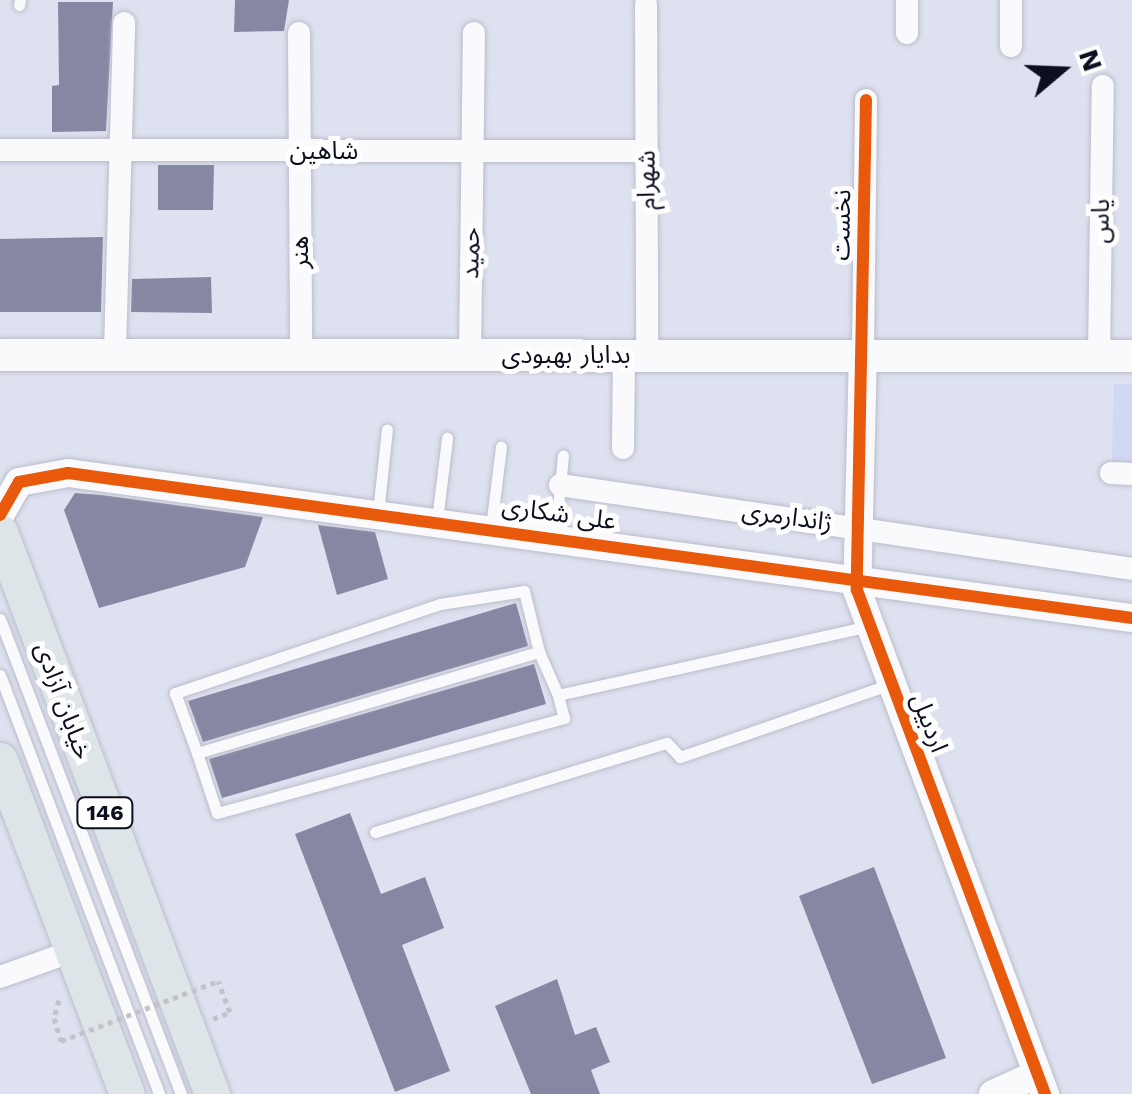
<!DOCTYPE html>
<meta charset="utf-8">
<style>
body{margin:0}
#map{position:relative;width:1132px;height:1094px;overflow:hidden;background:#dee1ef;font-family:"Work Sans","Noto Sans Arabic",sans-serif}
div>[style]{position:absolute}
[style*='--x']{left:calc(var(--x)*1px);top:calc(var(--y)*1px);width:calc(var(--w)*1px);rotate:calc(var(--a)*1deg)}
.built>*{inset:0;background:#d1d8f4}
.building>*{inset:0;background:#8887a3}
.path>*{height:5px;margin-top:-2.5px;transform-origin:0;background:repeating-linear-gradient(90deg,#c2c2c8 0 5px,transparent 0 10px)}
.roads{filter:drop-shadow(0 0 2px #babdcb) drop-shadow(0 0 2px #babdcb)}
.service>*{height:11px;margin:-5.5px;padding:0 5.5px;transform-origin:5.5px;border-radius:5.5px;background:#fafafd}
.minor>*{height:22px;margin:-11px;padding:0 11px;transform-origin:11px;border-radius:11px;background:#fafafd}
.tertiary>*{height:28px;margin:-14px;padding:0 14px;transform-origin:14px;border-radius:14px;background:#fafafd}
.secondary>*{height:32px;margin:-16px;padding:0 16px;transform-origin:16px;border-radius:16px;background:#fafafd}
.primary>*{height:35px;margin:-17.5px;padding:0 17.5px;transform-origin:17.5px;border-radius:17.5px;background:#dde5e9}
.path-bridge>*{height:5px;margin-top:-2.5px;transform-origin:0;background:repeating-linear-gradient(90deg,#c2c2c8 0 5px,transparent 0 10px)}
.cycleway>*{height:12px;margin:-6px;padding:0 6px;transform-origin:6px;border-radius:6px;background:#e8590c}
span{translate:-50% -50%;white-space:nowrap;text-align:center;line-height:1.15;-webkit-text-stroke:10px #fefefe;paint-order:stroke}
.shield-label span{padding:2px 8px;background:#fefefe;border:2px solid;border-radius:8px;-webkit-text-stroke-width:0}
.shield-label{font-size:22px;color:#0c0f1e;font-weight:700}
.street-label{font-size:25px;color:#0c0f1e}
.north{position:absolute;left:1012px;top:20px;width:100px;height:100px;-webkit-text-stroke:8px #fefefe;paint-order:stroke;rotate:71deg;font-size:28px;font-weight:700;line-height:40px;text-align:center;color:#0c0f1e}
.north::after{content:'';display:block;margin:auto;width:35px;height:45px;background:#0c0f1e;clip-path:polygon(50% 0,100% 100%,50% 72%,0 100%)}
</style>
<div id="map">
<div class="built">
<i style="clip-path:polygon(1114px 384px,1132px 384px,1132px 462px,1112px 461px)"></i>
</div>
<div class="building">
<i style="clip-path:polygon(235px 0,289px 0,284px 31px,234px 32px)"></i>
<i style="clip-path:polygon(58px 2px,113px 2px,106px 131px,52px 132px,52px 86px,59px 85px)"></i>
<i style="clip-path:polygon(158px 165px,214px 165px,213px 210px,158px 210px)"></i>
<i style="clip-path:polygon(103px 237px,101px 312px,0 312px,0 239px)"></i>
<i style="clip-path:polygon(211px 277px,212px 313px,131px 312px,132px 279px)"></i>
<i style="clip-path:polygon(75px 493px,102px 495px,263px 517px,245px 567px,99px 608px,64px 510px)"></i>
<i style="clip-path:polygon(318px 525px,375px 532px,388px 579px,337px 595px)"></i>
<i style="clip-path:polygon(516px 603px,528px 646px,203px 742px,188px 701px)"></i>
<i style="clip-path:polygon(534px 664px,546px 704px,222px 798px,209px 759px)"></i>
<i style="clip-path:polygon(350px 813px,381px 894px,425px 877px,444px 928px,402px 945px,450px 1071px,395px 1092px,295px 834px)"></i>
<i style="clip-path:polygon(874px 867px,946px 1058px,872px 1084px,799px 896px)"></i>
<i style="clip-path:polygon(557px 979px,575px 1035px,596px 1027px,610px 1062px,591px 1070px,600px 1094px,531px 1094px,495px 1006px)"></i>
</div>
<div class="path">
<i style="--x:59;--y:1000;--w:19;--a:106"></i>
<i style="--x:54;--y:1018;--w:24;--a:73"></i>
<i style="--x:213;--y:1019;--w:18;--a:-22"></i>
<i style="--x:230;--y:1012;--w:33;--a:-111"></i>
</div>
<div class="roads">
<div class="service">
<i style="--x:19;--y:5;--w:5;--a:-79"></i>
<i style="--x:378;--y:513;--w:84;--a:-83.9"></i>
<i style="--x:437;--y:520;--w:83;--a:-83"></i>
<i style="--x:491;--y:527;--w:81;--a:-82.9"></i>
<i style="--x:555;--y:537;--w:82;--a:-84.4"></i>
<i style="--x:0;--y:619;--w:508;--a:69.14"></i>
<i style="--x:539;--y:652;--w:63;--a:-103.8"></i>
<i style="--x:524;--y:591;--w:85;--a:171.2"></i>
<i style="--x:440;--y:604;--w:280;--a:161.4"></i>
<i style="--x:175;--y:693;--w:64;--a:69.9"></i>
<i style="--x:197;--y:753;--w:357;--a:-16.5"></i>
<i style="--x:539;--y:652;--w:47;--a:66.2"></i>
<i style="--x:558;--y:695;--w:319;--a:-12.5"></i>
<i style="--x:0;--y:675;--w:448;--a:69.2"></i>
<i style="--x:197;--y:753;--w:63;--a:71.6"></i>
<i style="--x:217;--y:813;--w:360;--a:-15.3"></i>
<i style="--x:564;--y:718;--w:24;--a:-105"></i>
<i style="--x:375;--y:832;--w:305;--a:-17"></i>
<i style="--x:667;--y:743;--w:19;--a:47"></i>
<i style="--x:680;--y:757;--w:223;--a:-19.1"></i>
</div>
<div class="minor">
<i style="--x:907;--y:0;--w:33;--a:90"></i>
<i style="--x:646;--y:5;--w:350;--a:89.8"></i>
<i style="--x:299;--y:33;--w:320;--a:89.6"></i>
<i style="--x:1011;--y:46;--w:46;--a:-90"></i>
<i style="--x:0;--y:150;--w:647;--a:0.09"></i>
<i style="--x:115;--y:351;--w:328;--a:-88.4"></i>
<i style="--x:863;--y:352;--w:252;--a:-89.3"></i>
<i style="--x:470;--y:356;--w:323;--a:-89.3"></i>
<i style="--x:1099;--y:356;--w:270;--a:-89.2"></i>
<i style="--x:623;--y:448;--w:94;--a:-89.4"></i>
<i style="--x:1111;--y:473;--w:21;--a:3"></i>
<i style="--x:560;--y:485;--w:578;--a:8.35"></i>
<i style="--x:0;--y:977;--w:77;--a:-19.6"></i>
</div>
<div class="tertiary">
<i style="--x:863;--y:352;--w:238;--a:91.4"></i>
<i style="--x:857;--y:590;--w:538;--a:69.54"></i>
<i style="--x:0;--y:515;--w:38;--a:-60"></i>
<i style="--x:19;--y:482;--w:50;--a:-10.4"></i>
<i style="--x:68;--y:473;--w:1074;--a:7.76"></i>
<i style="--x:993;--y:1094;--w:48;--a:-24.4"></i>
</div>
<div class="secondary">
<i style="--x:0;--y:355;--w:1132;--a:0.05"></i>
</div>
<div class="primary">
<i style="--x:0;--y:532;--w:601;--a:69.33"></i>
<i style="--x:0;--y:760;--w:357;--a:69.2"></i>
</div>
</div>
<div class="path-bridge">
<i style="--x:61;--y:1041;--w:168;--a:-20.9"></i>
</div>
<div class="cycleway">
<i style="--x:866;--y:100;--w:490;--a:91.1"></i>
<i style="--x:857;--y:590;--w:538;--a:69.54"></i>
<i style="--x:0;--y:515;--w:38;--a:-60"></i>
<i style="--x:19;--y:482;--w:50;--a:-10.4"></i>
<i style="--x:68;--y:473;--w:1074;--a:7.76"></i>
</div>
<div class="shield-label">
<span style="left:105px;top:813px">146</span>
</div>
<div class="street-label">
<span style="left:324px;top:151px">شاهین</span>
<span style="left:647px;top:180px;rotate:-90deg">شهرام</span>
<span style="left:1101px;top:221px;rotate:-89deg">یاس</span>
<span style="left:842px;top:225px;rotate:-89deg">نخست</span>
<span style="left:300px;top:252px;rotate:-90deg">هنر</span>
<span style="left:471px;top:253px;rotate:-89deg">حمید</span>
<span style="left:566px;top:355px">بدایار بهبودی</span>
<span style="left:559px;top:514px;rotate:8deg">علی شکاری</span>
<span style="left:787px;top:517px;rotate:8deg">ژاندارمری</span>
<span style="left:63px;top:701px;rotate:70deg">خیابان آزادی</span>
<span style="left:929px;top:723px;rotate:69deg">اردبیل</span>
</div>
<div class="north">N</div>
</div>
